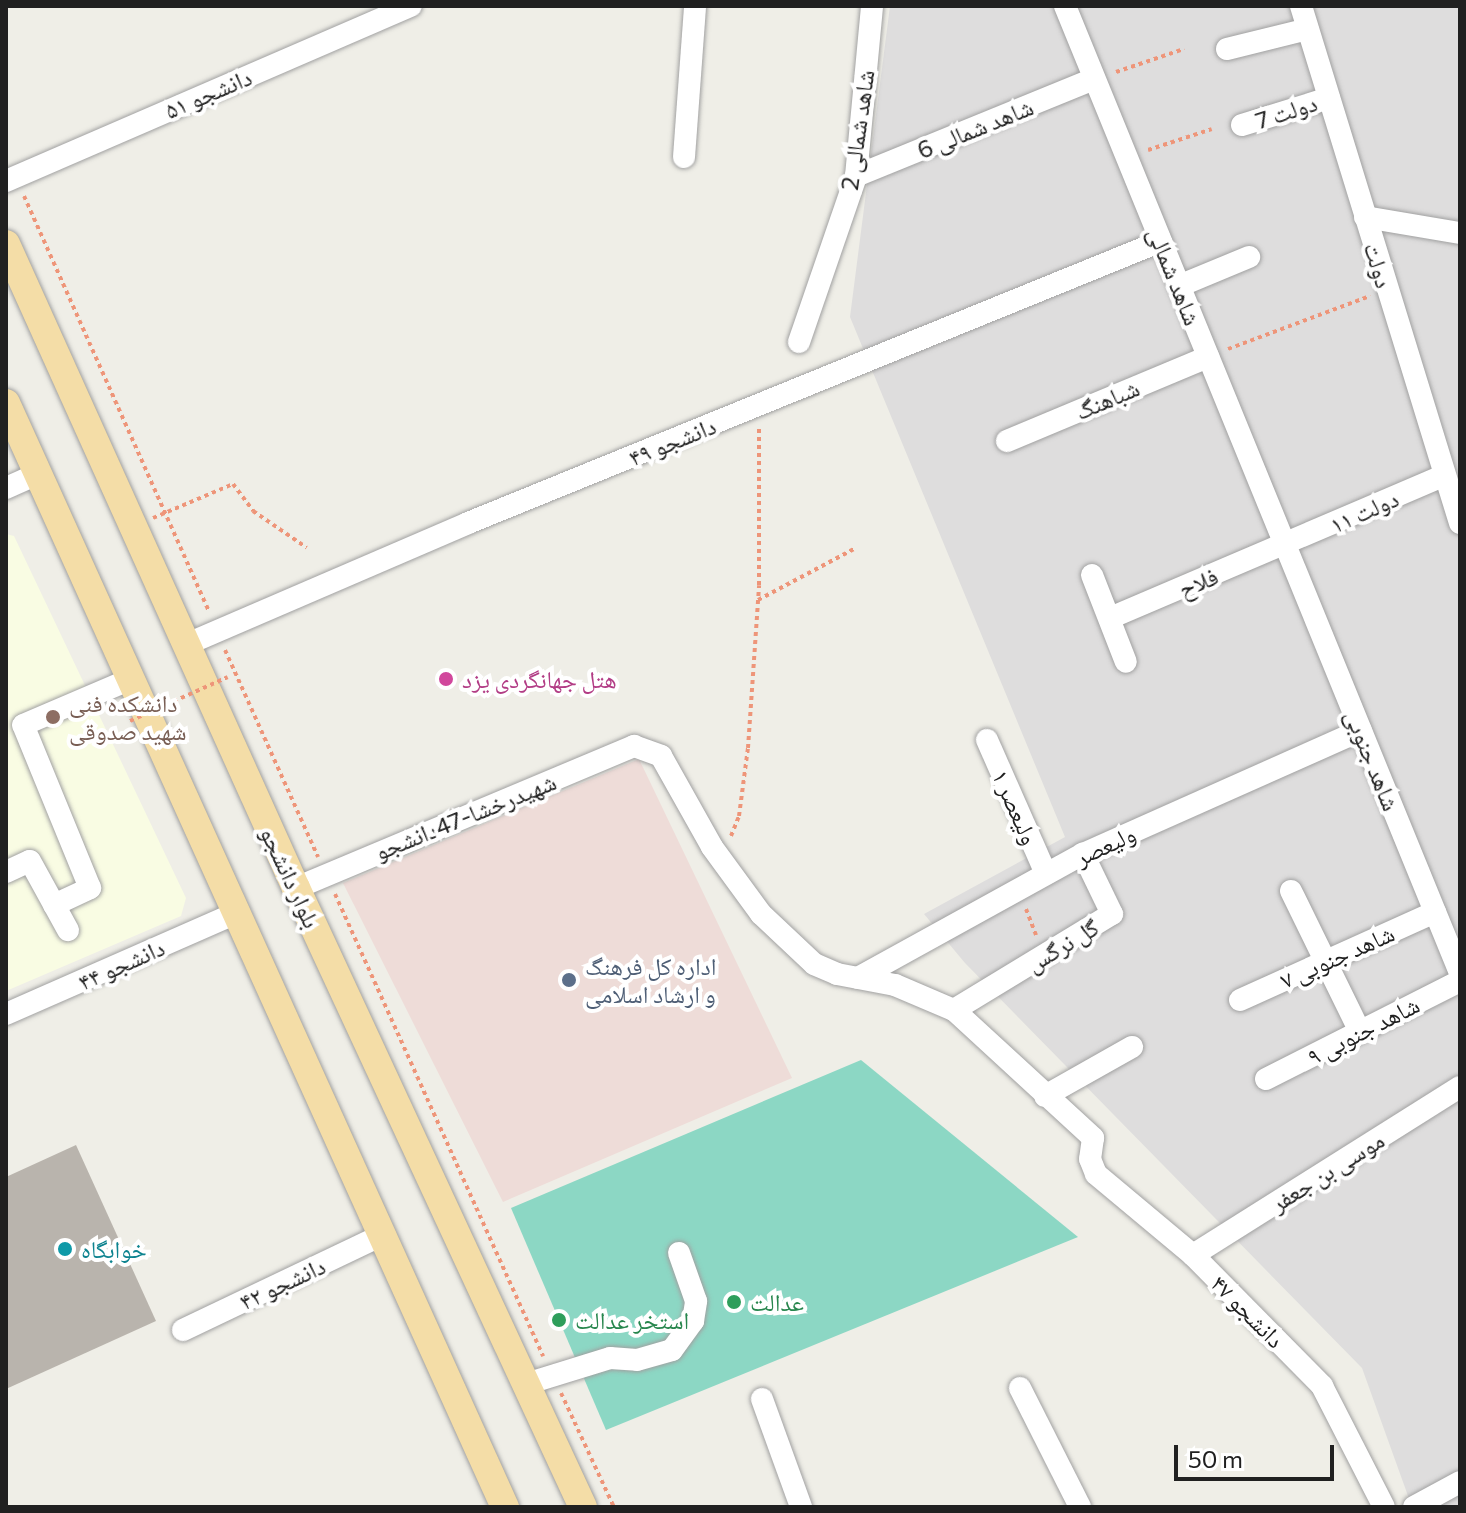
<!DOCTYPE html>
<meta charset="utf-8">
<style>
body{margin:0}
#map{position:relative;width:1466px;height:1513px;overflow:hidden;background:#efeee7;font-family:Commissioner,"Noto Naskh Arabic",sans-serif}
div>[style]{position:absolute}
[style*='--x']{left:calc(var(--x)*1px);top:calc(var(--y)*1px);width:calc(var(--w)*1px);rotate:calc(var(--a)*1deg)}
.residential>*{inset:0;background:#dedddd}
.commercial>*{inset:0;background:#eedcd8}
.education>*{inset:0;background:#f9fce3}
.pitch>*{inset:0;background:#8cd7c4}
.building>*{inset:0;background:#b9b4ad}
.path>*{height:4px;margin-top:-2px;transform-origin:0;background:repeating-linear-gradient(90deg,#ee9579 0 4px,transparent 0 8px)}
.roads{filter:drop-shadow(0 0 2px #a1a1a1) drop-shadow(0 0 2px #a1a1a1)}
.minor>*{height:22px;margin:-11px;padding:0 11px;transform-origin:11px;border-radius:11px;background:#fff}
.major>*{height:28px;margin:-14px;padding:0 14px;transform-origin:14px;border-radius:14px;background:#f4dda7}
.path-bridge>*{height:4px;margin-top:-2px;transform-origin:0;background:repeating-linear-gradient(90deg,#ee9579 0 4px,transparent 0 8px)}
.dots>*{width:22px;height:22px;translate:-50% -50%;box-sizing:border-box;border:4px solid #fff;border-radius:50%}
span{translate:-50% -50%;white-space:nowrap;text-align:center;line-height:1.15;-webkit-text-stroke:8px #fff;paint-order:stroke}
.street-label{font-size:24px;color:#202020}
.hotel-label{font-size:24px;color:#b23c85}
.left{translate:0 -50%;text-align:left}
.education-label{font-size:24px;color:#785e54}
.service-label{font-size:24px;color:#4e5e75}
.culture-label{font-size:24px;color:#0d838f}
.leisure-label{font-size:24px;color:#27864d}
.frame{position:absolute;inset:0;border:8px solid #202020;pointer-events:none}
.scale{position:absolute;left:1174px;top:1445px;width:160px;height:36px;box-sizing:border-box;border:4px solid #202020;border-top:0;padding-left:10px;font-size:24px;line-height:28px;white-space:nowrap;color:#202020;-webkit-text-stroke:6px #fff;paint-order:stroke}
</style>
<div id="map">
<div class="residential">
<i style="clip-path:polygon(890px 6px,1460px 6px,1460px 1507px,1412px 1507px,1362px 1368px,965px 963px,924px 914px,1065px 837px,850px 317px)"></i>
</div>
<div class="commercial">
<i style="clip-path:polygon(639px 759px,792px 1078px,503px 1202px,343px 883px)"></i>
</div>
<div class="education">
<i style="clip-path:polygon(6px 534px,14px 536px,186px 898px,181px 916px,6px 991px)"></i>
</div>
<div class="pitch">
<i style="clip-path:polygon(861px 1060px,1078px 1237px,606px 1430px,511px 1208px)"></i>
</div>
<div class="building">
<i style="clip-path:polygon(76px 1145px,156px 1321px,6px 1389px,6px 1177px)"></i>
</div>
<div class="path">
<i style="--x:1116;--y:72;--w:72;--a:-18.7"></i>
<i style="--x:1148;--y:150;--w:67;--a:-18.2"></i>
<i style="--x:24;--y:196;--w:455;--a:66"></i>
<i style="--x:1228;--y:349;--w:152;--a:-20.5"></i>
<i style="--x:153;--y:518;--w:87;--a:-23"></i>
<i style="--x:233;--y:484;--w:34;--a:53"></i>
<i style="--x:253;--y:511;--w:65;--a:34.4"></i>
<i style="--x:758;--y:600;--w:111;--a:-28"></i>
<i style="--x:225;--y:650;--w:227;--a:65.8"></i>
<i style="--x:731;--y:836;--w:22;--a:-68"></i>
<i style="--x:739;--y:816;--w:69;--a:-82.5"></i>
<i style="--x:748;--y:748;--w:163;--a:-86.1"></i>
<i style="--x:759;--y:585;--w:158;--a:-90"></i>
<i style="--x:335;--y:894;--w:507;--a:65.76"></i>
<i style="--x:1026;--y:909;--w:28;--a:69"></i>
<i style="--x:561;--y:1393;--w:126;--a:65.1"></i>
</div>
<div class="roads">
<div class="minor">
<i style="--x:1065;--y:6;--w:1045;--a:67.78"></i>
<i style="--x:1301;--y:6;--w:541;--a:72.91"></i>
<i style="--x:1227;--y:49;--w:83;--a:-13.9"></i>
<i style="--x:1242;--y:125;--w:91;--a:-17.2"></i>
<i style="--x:684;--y:157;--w:151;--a:-85.8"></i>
<i style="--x:856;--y:176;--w:257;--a:-22.2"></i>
<i style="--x:6;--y:181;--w:441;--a:-23.4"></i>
<i style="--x:1365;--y:217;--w:96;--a:9.6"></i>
<i style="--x:1179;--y:286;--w:76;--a:-22.5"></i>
<i style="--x:799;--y:342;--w:176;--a:-71"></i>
<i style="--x:856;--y:176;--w:171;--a:-84.6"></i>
<i style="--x:1007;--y:441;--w:218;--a:-22.7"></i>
<i style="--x:6;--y:488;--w:35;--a:-24"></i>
<i style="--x:1092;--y:575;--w:93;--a:68.7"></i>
<i style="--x:1110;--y:618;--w:362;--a:-23.1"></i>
<i style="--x:185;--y:645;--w:308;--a:-23.3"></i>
<i style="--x:468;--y:523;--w:748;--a:-22.14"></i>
<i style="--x:987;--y:740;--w:146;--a:66.2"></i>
<i style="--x:6;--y:872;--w:26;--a:-25"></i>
<i style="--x:30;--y:861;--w:79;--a:61.2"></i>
<i style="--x:296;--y:888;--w:367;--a:-22.8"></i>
<i style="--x:634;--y:746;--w:29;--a:20"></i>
<i style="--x:661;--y:756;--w:104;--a:60.7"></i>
<i style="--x:712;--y:847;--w:83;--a:53.8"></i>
<i style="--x:761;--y:914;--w:73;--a:43.3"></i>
<i style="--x:814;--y:964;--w:25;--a:23"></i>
<i style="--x:837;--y:974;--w:59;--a:10.7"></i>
<i style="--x:895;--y:985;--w:64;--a:23"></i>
<i style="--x:954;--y:1010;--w:189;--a:42.6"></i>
<i style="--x:1093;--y:1138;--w:21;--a:98"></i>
<i style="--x:1090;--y:1159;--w:16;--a:68"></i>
<i style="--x:1096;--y:1174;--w:126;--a:39.9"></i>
<i style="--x:1193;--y:1255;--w:184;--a:45.4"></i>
<i style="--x:1322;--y:1386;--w:136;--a:62.9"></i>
<i style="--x:1291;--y:891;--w:157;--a:63.9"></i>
<i style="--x:54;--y:905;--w:40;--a:-25"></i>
<i style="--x:90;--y:888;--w:176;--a:-112.3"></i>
<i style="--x:23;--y:725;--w:117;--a:-23.1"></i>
<i style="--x:858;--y:978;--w:257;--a:-28.9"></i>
<i style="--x:1083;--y:854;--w:304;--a:-24"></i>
<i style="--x:1240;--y:1000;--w:214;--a:-24.3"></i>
<i style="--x:954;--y:1010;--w:185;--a:-31.3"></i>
<i style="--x:1112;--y:914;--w:67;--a:-115.8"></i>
<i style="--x:6;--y:1014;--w:251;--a:-23.7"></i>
<i style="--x:1266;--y:1079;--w:217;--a:-26.8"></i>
<i style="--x:1045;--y:1096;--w:100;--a:-29.4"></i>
<i style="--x:1193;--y:1255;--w:315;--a:-32.2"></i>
<i style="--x:183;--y:1330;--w:221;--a:-25.5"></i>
<i style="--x:526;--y:1384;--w:88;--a:-17.2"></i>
<i style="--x:610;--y:1358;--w:27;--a:4"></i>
<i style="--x:637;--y:1360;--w:36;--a:-16"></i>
<i style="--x:672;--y:1350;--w:36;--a:-54"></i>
<i style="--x:693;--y:1321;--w:20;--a:-81"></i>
<i style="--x:696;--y:1301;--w:51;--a:-109.5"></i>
<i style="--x:1020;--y:1388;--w:133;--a:63.2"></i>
<i style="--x:762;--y:1399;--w:115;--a:70.1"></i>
<i style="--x:1414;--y:1507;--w:52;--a:-28.5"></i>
</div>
<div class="major">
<i style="--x:6;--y:244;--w:706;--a:65.76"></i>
<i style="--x:296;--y:888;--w:682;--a:65.13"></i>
<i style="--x:6;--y:403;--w:1212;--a:65.68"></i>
</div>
</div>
<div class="path-bridge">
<i style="--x:130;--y:721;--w:107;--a:-24.2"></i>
</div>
<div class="dots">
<i style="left:446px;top:679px;background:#d1479c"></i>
<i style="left:53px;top:717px;background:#8d6e63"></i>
<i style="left:569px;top:980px;background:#5c6f8a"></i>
<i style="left:65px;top:1249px;background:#0f9aa8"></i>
<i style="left:734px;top:1302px;background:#2e9e5b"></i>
<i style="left:559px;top:1320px;background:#2e9e5b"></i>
</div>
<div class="street-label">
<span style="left:208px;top:93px;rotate:-23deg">دانشجو ۵۱</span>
<span style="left:1286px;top:111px;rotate:-18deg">دولت 7</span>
<span style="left:975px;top:128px;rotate:-22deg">شاهد شمالی 6</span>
<span style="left:857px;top:130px;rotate:-82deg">شاهد شمالی 2</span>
<span style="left:1379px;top:265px;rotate:73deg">دولت</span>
<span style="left:1175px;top:276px;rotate:68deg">شاهد شمالی</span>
<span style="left:1107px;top:399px;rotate:-23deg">شباهنگ</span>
<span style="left:672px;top:441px;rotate:-22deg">دانشجو ۴۹</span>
<span style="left:1364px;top:511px;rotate:-24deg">دولت ۱۱</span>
<span style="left:1198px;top:582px;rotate:-22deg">فلاح</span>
<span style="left:1373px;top:760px;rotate:68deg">شاهد جنوبی</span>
<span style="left:1016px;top:807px;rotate:66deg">ولیعصر ۱</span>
<span style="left:465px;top:816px;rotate:-22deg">شهیدرخشا-47دانشجو</span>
<span style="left:1105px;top:845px;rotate:-25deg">ولیعصر</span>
<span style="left:291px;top:877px;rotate:65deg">بلوار دانشجو</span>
<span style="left:1062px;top:945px;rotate:-31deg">گل نرگس</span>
<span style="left:1337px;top:956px;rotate:-24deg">شاهد جنوبی ۷</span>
<span style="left:121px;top:964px;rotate:-24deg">دانشجو ۴۴</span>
<span style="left:1363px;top:1030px;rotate:-27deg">شاهد جنوبی ۹</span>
<span style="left:1327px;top:1171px;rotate:-32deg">موسی بن جعفر</span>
<span style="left:282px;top:1283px;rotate:-25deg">دانشجو ۴۲</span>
<span style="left:1248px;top:1311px;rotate:45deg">دانشجو ۴۷</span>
</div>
<div class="hotel-label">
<span class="left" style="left:462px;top:679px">هتل جهانگردی یزد</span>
</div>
<div class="education-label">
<span class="left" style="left:69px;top:717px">دانشکده فنی<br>شهید صدوقی</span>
</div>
<div class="service-label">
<span class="left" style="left:585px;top:980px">اداره کل فرهنگ<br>و ارشاد اسلامی</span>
</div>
<div class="culture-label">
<span class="left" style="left:81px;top:1249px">خوابگاه</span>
</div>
<div class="leisure-label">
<span class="left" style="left:750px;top:1302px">عدالت</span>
<span class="left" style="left:575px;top:1320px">استخر عدالت</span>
</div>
<div class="frame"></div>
<div class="scale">50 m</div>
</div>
